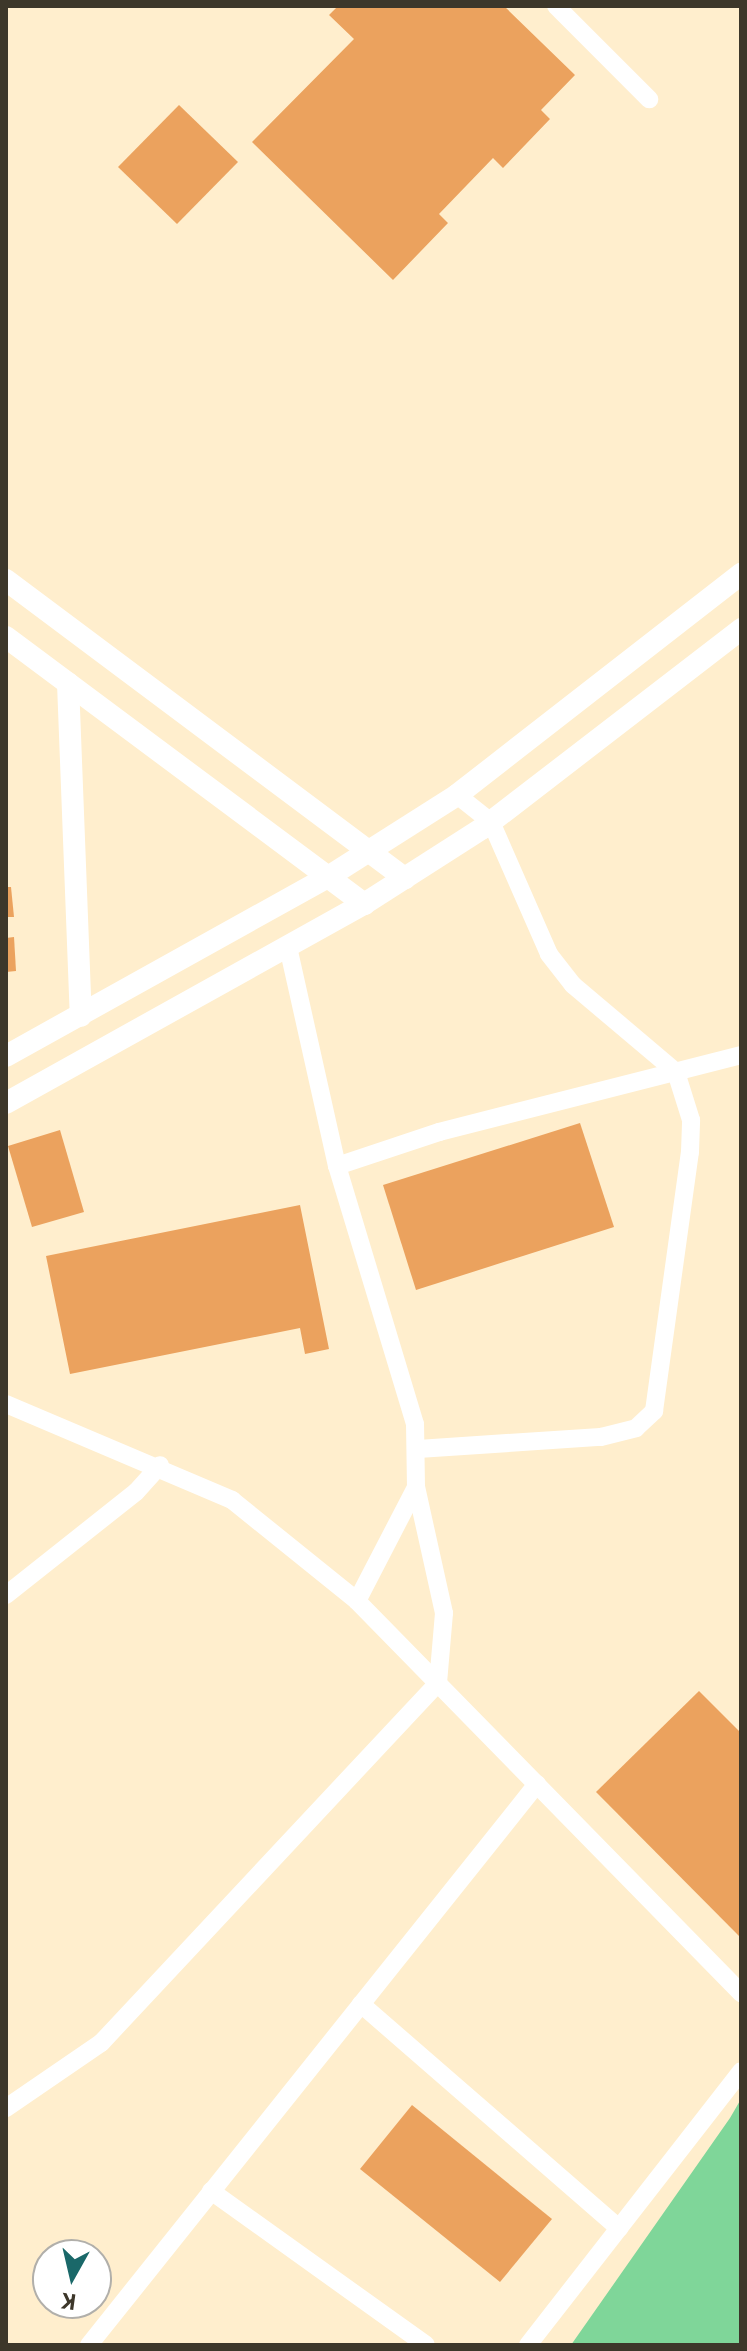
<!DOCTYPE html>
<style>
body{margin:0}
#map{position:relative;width:747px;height:2351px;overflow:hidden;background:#ffeecd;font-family:Roboto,sans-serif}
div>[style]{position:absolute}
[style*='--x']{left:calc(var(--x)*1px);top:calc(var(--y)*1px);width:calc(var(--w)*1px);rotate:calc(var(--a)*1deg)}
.forest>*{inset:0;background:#7fd699}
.building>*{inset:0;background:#eba25e}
.minor>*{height:18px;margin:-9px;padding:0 9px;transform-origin:9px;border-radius:9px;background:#fff}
.major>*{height:22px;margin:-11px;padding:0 11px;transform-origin:11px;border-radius:11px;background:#fff}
span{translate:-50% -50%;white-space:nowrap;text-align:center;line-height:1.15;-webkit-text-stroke:6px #fff;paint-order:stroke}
.frame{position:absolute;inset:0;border:8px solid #3d372a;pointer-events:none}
.north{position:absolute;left:32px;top:2239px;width:80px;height:80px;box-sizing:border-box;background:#fff;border:2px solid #b1afaa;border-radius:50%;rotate:188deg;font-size:22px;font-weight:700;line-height:32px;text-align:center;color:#3d372a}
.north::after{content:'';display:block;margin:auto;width:28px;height:36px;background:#1a6869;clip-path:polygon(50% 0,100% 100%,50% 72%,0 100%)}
</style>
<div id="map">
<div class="forest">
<i style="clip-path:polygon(741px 2099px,741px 2345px,571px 2345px,730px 2118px)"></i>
</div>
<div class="building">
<i style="clip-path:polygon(338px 6px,504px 6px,575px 75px,541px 110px,550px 119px,503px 168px,493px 158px,439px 214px,448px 223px,393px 280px,252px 142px,354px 39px,329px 15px)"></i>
<i style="clip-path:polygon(179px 105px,238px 162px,177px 224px,118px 167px)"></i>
<i style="clip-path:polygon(6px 887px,11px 887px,14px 917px,6px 917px)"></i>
<i style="clip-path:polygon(14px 937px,16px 971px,6px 972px,6px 938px)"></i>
<i style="clip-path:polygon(580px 1123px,614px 1227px,416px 1290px,383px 1185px)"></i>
<i style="clip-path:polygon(60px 1130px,84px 1212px,32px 1227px,8px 1146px)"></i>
<i style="clip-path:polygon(300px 1205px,329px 1349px,305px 1354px,300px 1328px,70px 1374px,46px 1256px)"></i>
<i style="clip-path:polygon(699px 1691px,741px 1733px,741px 1938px,596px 1792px)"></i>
<i style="clip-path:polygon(412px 2105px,552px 2219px,500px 2282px,360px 2169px)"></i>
</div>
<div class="minor">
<i style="--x:556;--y:6;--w:132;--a:45"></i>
<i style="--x:337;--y:1166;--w:108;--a:-18.4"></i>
<i style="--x:439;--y:1132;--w:312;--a:-14.3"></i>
<i style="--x:6;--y:1404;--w:246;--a:23"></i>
<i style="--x:232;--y:1500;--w:161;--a:38.9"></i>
<i style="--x:357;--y:1601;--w:128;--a:-62.6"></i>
<i style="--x:416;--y:1487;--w:63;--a:-90.9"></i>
<i style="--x:415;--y:1424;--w:270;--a:-106.8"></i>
<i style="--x:337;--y:1166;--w:224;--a:-102.6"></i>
<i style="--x:418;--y:1449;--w:183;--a:-3.8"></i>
<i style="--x:601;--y:1437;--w:36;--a:-14"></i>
<i style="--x:636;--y:1428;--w:25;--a:-43"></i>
<i style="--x:654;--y:1411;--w:261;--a:-82.1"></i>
<i style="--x:690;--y:1152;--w:32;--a:-88"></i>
<i style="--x:691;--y:1120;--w:50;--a:-107.4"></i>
<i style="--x:676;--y:1072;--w:135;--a:-139.8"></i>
<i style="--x:573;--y:985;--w:39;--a:-128"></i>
<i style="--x:549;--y:954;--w:144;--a:-113.7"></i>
<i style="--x:491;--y:822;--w:43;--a:-141.5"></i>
<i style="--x:6;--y:1595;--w:166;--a:-38.4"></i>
<i style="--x:136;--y:1492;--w:36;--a:-48"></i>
<i style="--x:357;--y:1601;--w:549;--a:45.59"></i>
<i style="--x:361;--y:2004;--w:342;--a:41"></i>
<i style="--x:6;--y:2108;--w:115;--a:-34.4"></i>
<i style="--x:101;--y:2043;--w:493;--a:-46.9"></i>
<i style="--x:438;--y:1683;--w:70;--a:-85.1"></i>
<i style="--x:444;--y:1613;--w:129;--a:-102.5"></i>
<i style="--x:211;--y:2191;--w:264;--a:35.6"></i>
<i style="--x:89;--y:2345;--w:718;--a:-51.39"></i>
<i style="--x:528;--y:2345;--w:347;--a:-52.1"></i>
</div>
<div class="major">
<i style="--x:6;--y:580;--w:498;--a:36.8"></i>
<i style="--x:6;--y:637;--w:447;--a:36.7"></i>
<i style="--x:68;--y:683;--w:333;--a:87.8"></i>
<i style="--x:6;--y:1056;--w:368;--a:-29.1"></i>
<i style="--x:328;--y:877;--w:153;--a:-32.4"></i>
<i style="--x:457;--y:795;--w:360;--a:-37.9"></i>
<i style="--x:6;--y:1103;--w:410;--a:-29.1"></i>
<i style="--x:364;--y:904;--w:141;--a:-32.6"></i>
<i style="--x:483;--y:828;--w:326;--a:-37.6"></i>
</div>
<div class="frame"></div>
<div class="north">K</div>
</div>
